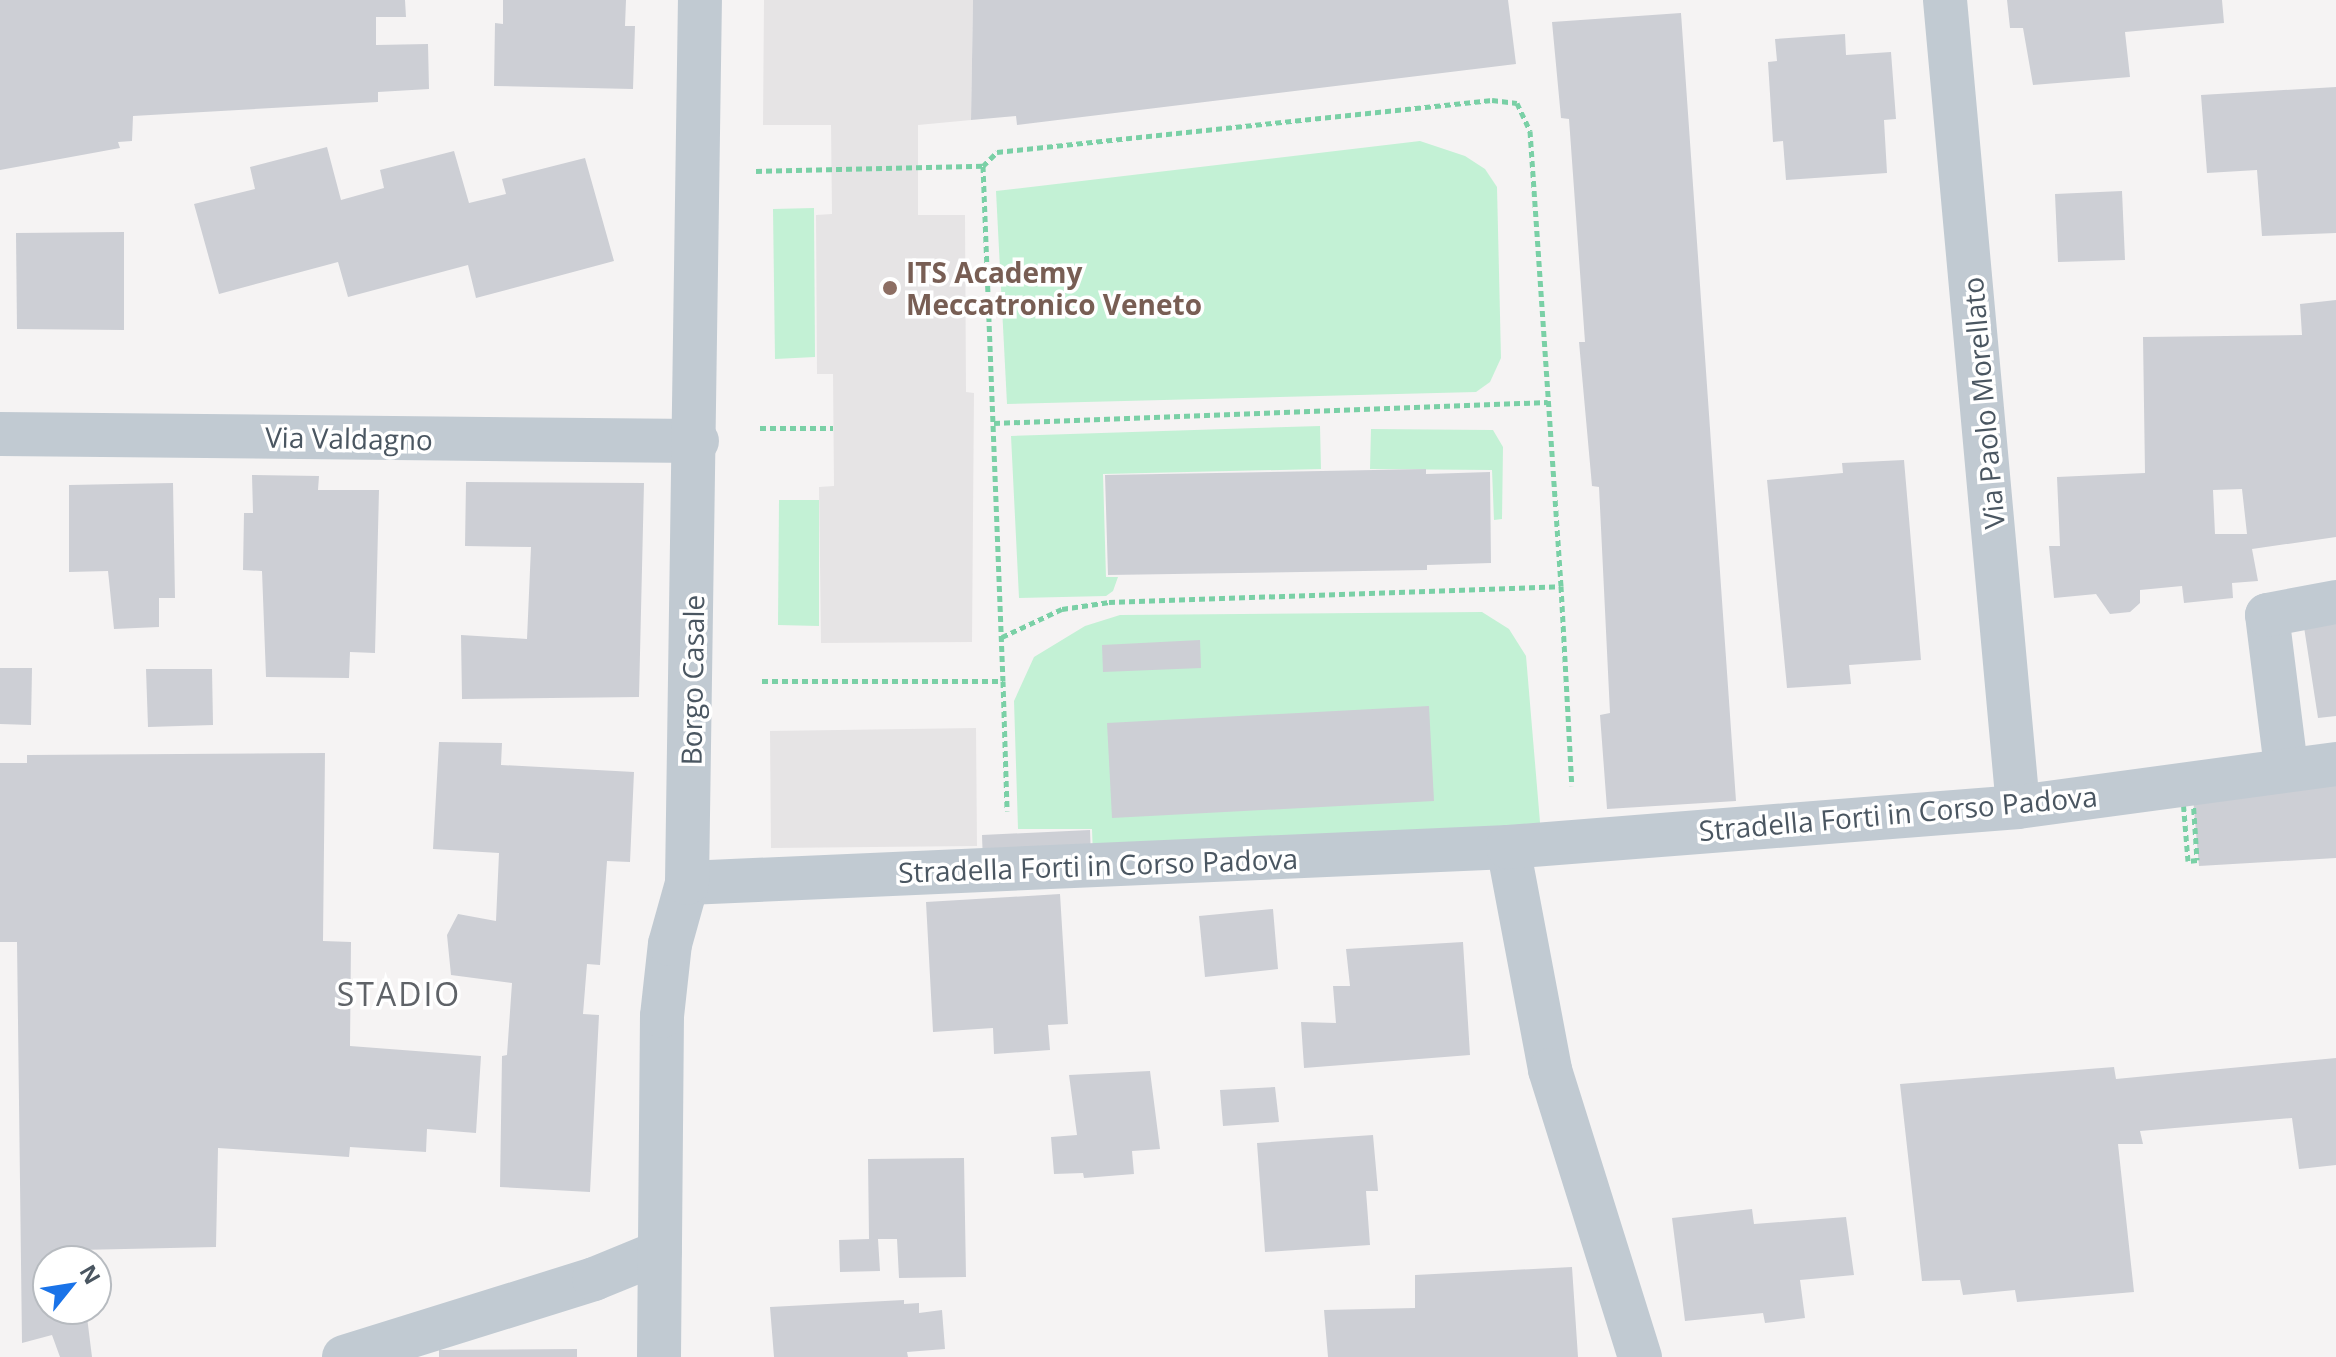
<!DOCTYPE html>
<style>
body{margin:0}
#map{position:relative;width:2336px;height:1357px;overflow:hidden;background:#f5f3f3;font-family:"Open Sans",sans-serif}
div>[style]{position:absolute}
[style*='--x']{left:calc(var(--x)*1px);top:calc(var(--y)*1px);width:calc(var(--w)*1px);rotate:calc(var(--a)*1deg)}
.education>*{inset:0;background:#e6e4e5}
.green>*{inset:0;background:#c3f1d5}
.building>*{inset:0;background:#cdcfd5}
.path>*{height:5px;margin-top:-2.5px;transform-origin:0;background:repeating-linear-gradient(90deg,#7ad0a6 0 6px,transparent 0 10px)}
.minor>*{height:44px;margin:-22px;padding:0 22px;transform-origin:22px;border-radius:22px;background:#c1cad2}
.dots>*{width:22px;height:22px;translate:-50% -50%;box-sizing:border-box;border:4px solid #fff;border-radius:50%}
span{translate:-50% -50%;white-space:nowrap;text-align:center;line-height:1.15;-webkit-text-stroke:7px #fff;paint-order:stroke}
.education-label{font-size:28px;color:#785e54;font-weight:700}
.left{translate:0 -50%;text-align:left}
.street-label{font-size:28px;color:#4a5661}
.quarter-label{font-size:32px;color:#5f6368;letter-spacing:2px}
.north{position:absolute;left:32px;top:1245px;width:80px;height:80px;box-sizing:border-box;background:#fff;border:2px solid #b7bbc0;border-radius:50%;rotate:60deg;font-size:22px;font-weight:700;line-height:32px;text-align:center;color:#4a5661}
.north::after{content:'';display:block;margin:auto;width:28px;height:36px;background:#1a73e8;clip-path:polygon(50% 0,100% 100%,50% 72%,0 100%)}
</style>
<div id="map">
<div class="education">
<i style="clip-path:polygon(764px 0,973px 0,971px 120px,918px 125px,918px 215px,965px 215px,966px 392px,974px 393px,972px 642px,821px 643px,819px 487px,834px 486px,833px 374px,817px 374px,816px 215px,832px 214px,831px 125px,763px 125px)"></i>
<i style="clip-path:polygon(976px 728px,977px 846px,771px 848px,770px 731px)"></i>
</div>
<div class="green">
<i style="clip-path:polygon(1420px 141px,1465px 156px,1485px 169px,1497px 187px,1501px 358px,1490px 382px,1476px 392px,1007px 404px,996px 191px)"></i>
<i style="clip-path:polygon(814px 208px,815px 357px,775px 359px,773px 209px)"></i>
<i style="clip-path:polygon(1320px 426px,1321px 469px,1103px 474px,1106px 577px,1118px 577px,1113px 591px,1106px 596px,1019px 598px,1011px 436px)"></i>
<i style="clip-path:polygon(1371px 429px,1493px 430px,1503px 447px,1502px 519px,1494px 520px,1492px 470px,1370px 469px)"></i>
<i style="clip-path:polygon(779px 500px,819px 500px,819px 626px,778px 625px)"></i>
<i style="clip-path:polygon(1482px 612px,1509px 629px,1526px 656px,1541px 834px,1093px 857px,1092px 829px,1018px 829px,1014px 701px,1034px 657px,1085px 626px,1120px 615px)"></i>
</div>
<div class="building">
<i style="clip-path:polygon(0 0,405px 0,406px 17px,376px 17px,376px 45px,428px 44px,429px 89px,378px 92px,378px 102px,133px 116px,132px 141px,118px 142px,120px 148px,0 170px)"></i>
<i style="clip-path:polygon(503px 0,626px 0,625px 26px,635px 26px,633px 89px,494px 86px,495px 23px,503px 24px)"></i>
<i style="clip-path:polygon(973px 0,1508px 0,1516px 64px,1017px 125px,1016px 116px,971px 120px)"></i>
<i style="clip-path:polygon(2007px 0,2222px 0,2224px 23px,2125px 32px,2130px 77px,2033px 85px,2023px 28px,2010px 28px)"></i>
<i style="clip-path:polygon(1681px 13px,1736px 801px,1607px 809px,1600px 715px,1610px 713px,1599px 487px,1592px 486px,1579px 342px,1585px 342px,1569px 119px,1561px 118px,1552px 22px)"></i>
<i style="clip-path:polygon(1845px 34px,1846px 55px,1891px 52px,1896px 119px,1884px 120px,1887px 173px,1786px 180px,1783px 141px,1773px 142px,1768px 62px,1777px 61px,1775px 39px)"></i>
<i style="clip-path:polygon(2336px 87px,2336px 233px,2262px 236px,2257px 170px,2207px 173px,2201px 95px)"></i>
<i style="clip-path:polygon(327px 147px,341px 200px,384px 188px,380px 170px,454px 151px,469px 203px,506px 194px,502px 179px,585px 158px,614px 261px,476px 298px,468px 265px,348px 297px,338px 262px,219px 294px,194px 204px,255px 189px,250px 167px)"></i>
<i style="clip-path:polygon(2122px 191px,2125px 260px,2058px 262px,2055px 194px)"></i>
<i style="clip-path:polygon(124px 232px,124px 330px,17px 329px,16px 233px)"></i>
<i style="clip-path:polygon(evenodd,2336px 300px,2336px 537px,2252px 549px,2258px 581px,2232px 583px,2233px 598px,2184px 603px,2182px 586px,2140px 590px,2140px 603px,2130px 612px,2110px 614px,2096px 594px,2054px 598px,2049px 546px,2060px 546px,2057px 477px,2145px 473px,2143px 337px,2302px 335px,2300px 304px,2336px 300px,2242px 489px,2247px 534px,2215px 534px,2213px 490px,2242px 489px)"></i>
<i style="clip-path:polygon(1904px 460px,1921px 660px,1849px 665px,1851px 684px,1787px 688px,1767px 480px,1843px 473px,1842px 463px)"></i>
<i style="clip-path:polygon(1426px 469px,1426px 474px,1490px 472px,1491px 563px,1427px 565px,1427px 570px,1108px 575px,1105px 475px)"></i>
<i style="clip-path:polygon(252px 475px,319px 476px,318px 490px,379px 490px,375px 653px,350px 652px,349px 678px,266px 677px,262px 571px,243px 570px,244px 513px,253px 513px)"></i>
<i style="clip-path:polygon(466px 482px,644px 483px,639px 697px,462px 699px,461px 635px,527px 639px,531px 547px,465px 546px)"></i>
<i style="clip-path:polygon(173px 483px,175px 598px,159px 598px,159px 627px,114px 629px,108px 571px,69px 572px,69px 485px)"></i>
<i style="clip-path:polygon(2336px 609px,2336px 716px,2318px 718px,2302px 614px)"></i>
<i style="clip-path:polygon(1200px 640px,1201px 668px,1103px 672px,1102px 645px)"></i>
<i style="clip-path:polygon(0 668px,32px 668px,31px 725px,0 724px)"></i>
<i style="clip-path:polygon(146px 669px,212px 669px,213px 725px,148px 727px)"></i>
<i style="clip-path:polygon(1429px 706px,1434px 801px,1112px 818px,1107px 723px)"></i>
<i style="clip-path:polygon(439px 742px,502px 743px,501px 765px,634px 772px,630px 862px,607px 861px,600px 965px,587px 964px,583px 1014px,599px 1015px,590px 1192px,500px 1187px,502px 1056px,507px 1055px,512px 983px,451px 975px,447px 935px,458px 914px,496px 921px,499px 853px,433px 849px)"></i>
<i style="clip-path:polygon(325px 753px,323px 941px,351px 942px,350px 1046px,481px 1056px,476px 1133px,427px 1129px,426px 1152px,350px 1147px,349px 1157px,218px 1148px,216px 1247px,79px 1250px,80px 1261px,48px 1261px,48px 1309px,86px 1309px,92px 1357px,60px 1357px,52px 1335px,22px 1343px,17px 942px,0 942px,0 763px,27px 763px,27px 755px)"></i>
<i style="clip-path:polygon(2336px 776px,2336px 858px,2199px 866px,2193px 798px)"></i>
<i style="clip-path:polygon(1090px 830px,1091px 858px,983px 864px,982px 835px)"></i>
<i style="clip-path:polygon(1060px 894px,1068px 1024px,1048px 1025px,1050px 1050px,994px 1054px,993px 1028px,933px 1032px,926px 902px)"></i>
<i style="clip-path:polygon(1273px 909px,1278px 969px,1205px 977px,1199px 916px)"></i>
<i style="clip-path:polygon(1463px 942px,1470px 1055px,1304px 1068px,1301px 1022px,1336px 1023px,1333px 986px,1350px 986px,1346px 949px)"></i>
<i style="clip-path:polygon(2336px 1058px,2336px 1165px,2299px 1169px,2292px 1118px,2140px 1131px,2143px 1144px,2118px 1144px,2134px 1292px,2017px 1302px,2015px 1290px,1963px 1295px,1960px 1280px,1922px 1281px,1900px 1084px,2114px 1067px,2116px 1079px)"></i>
<i style="clip-path:polygon(1150px 1071px,1160px 1149px,1132px 1151px,1134px 1174px,1084px 1178px,1083px 1173px,1054px 1174px,1051px 1137px,1077px 1135px,1069px 1075px)"></i>
<i style="clip-path:polygon(1275px 1087px,1279px 1122px,1223px 1126px,1220px 1090px)"></i>
<i style="clip-path:polygon(1373px 1135px,1378px 1191px,1366px 1191px,1370px 1245px,1265px 1252px,1257px 1143px)"></i>
<i style="clip-path:polygon(964px 1158px,966px 1277px,899px 1278px,897px 1239px,878px 1239px,880px 1271px,840px 1272px,839px 1240px,869px 1239px,868px 1159px)"></i>
<i style="clip-path:polygon(1752px 1209px,1754px 1224px,1846px 1217px,1854px 1275px,1800px 1280px,1805px 1318px,1765px 1323px,1763px 1313px,1685px 1321px,1672px 1218px)"></i>
<i style="clip-path:polygon(1572px 1267px,1578px 1357px,1328px 1357px,1324px 1310px,1415px 1308px,1415px 1275px)"></i>
<i style="clip-path:polygon(904px 1300px,904px 1304px,919px 1303px,919px 1313px,942px 1310px,945px 1349px,907px 1352px,908px 1357px,774px 1357px,770px 1307px)"></i>
<i style="clip-path:polygon(577px 1349px,577px 1357px,439px 1357px,439px 1350px)"></i>
</div>
<div class="path">
<i style="--x:983;--y:166;--w:20;--a:-45"></i>
<i style="--x:997;--y:152;--w:498;--a:-6"></i>
<i style="--x:1492;--y:100;--w:25;--a:7"></i>
<i style="--x:1517;--y:103;--w:31;--a:65"></i>
<i style="--x:1530;--y:131;--w:456;--a:86.1"></i>
<i style="--x:756;--y:171;--w:227;--a:-1.3"></i>
<i style="--x:983;--y:166;--w:515;--a:87.78"></i>
<i style="--x:994;--y:423;--w:554;--a:-2.17"></i>
<i style="--x:760;--y:428;--w:73;--a:0"></i>
<i style="--x:1002;--y:637;--w:66;--a:-25"></i>
<i style="--x:1062;--y:609;--w:48;--a:-8.5"></i>
<i style="--x:1109;--y:602;--w:452;--a:-2"></i>
<i style="--x:1561;--y:586;--w:200;--a:86.9"></i>
<i style="--x:762;--y:681;--w:241;--a:0"></i>
<i style="--x:1003;--y:681;--w:130;--a:88.2"></i>
<i style="--x:2193;--y:798;--w:62;--a:86.3"></i>
<i style="--x:2197;--y:860;--w:9;--a:174"></i>
<i style="--x:2188;--y:861;--w:62;--a:-94.6"></i>
<i style="--x:2183;--y:799;--w:10;--a:-6"></i>
</div>
<div class="minor">
<i style="--x:1945;--y:0;--w:810;--a:84.83"></i>
<i style="--x:0;--y:434;--w:697;--a:0.58"></i>
<i style="--x:2286;--y:767;--w:153;--a:-97.1"></i>
<i style="--x:2267;--y:615;--w:70;--a:-10.7"></i>
<i style="--x:1508;--y:847;--w:227;--a:79.3"></i>
<i style="--x:1550;--y:1070;--w:301;--a:72.6"></i>
<i style="--x:687;--y:883;--w:822;--a:-2.51"></i>
<i style="--x:1508;--y:847;--w:512;--a:-4.48"></i>
<i style="--x:2018;--y:807;--w:321;--a:-7.7"></i>
<i style="--x:344;--y:1357;--w:262;--a:-17.3"></i>
<i style="--x:594;--y:1279;--w:71;--a:-22.2"></i>
<i style="--x:659;--y:1357;--w:341;--a:-89.5"></i>
<i style="--x:662;--y:1016;--w:72;--a:-83.7"></i>
<i style="--x:670;--y:944;--w:63;--a:-74.4"></i>
<i style="--x:687;--y:883;--w:883;--a:-89.16"></i>
</div>
<div class="dots">
<i style="left:890px;top:288px;background:#8d6e63"></i>
</div>
<div class="education-label">
<span class="left" style="left:906px;top:288px">ITS Academy<br>Meccatronico Veneto</span>
</div>
<div class="street-label">
<span style="left:1983px;top:403px;rotate:-95deg">Via Paolo Morellato</span>
<span style="left:349px;top:438px;rotate:1deg">Via Valdagno</span>
<span style="left:692px;top:680px;rotate:-89deg">Borgo Casale</span>
<span style="left:1898px;top:813px;rotate:-5deg">Stradella Forti in Corso Padova</span>
<span style="left:1098px;top:865px;rotate:-2deg">Stradella Forti in Corso Padova</span>
</div>
<div class="quarter-label">
<span style="left:399px;top:994px">STADIO</span>
</div>
<div class="north">N</div>
</div>
